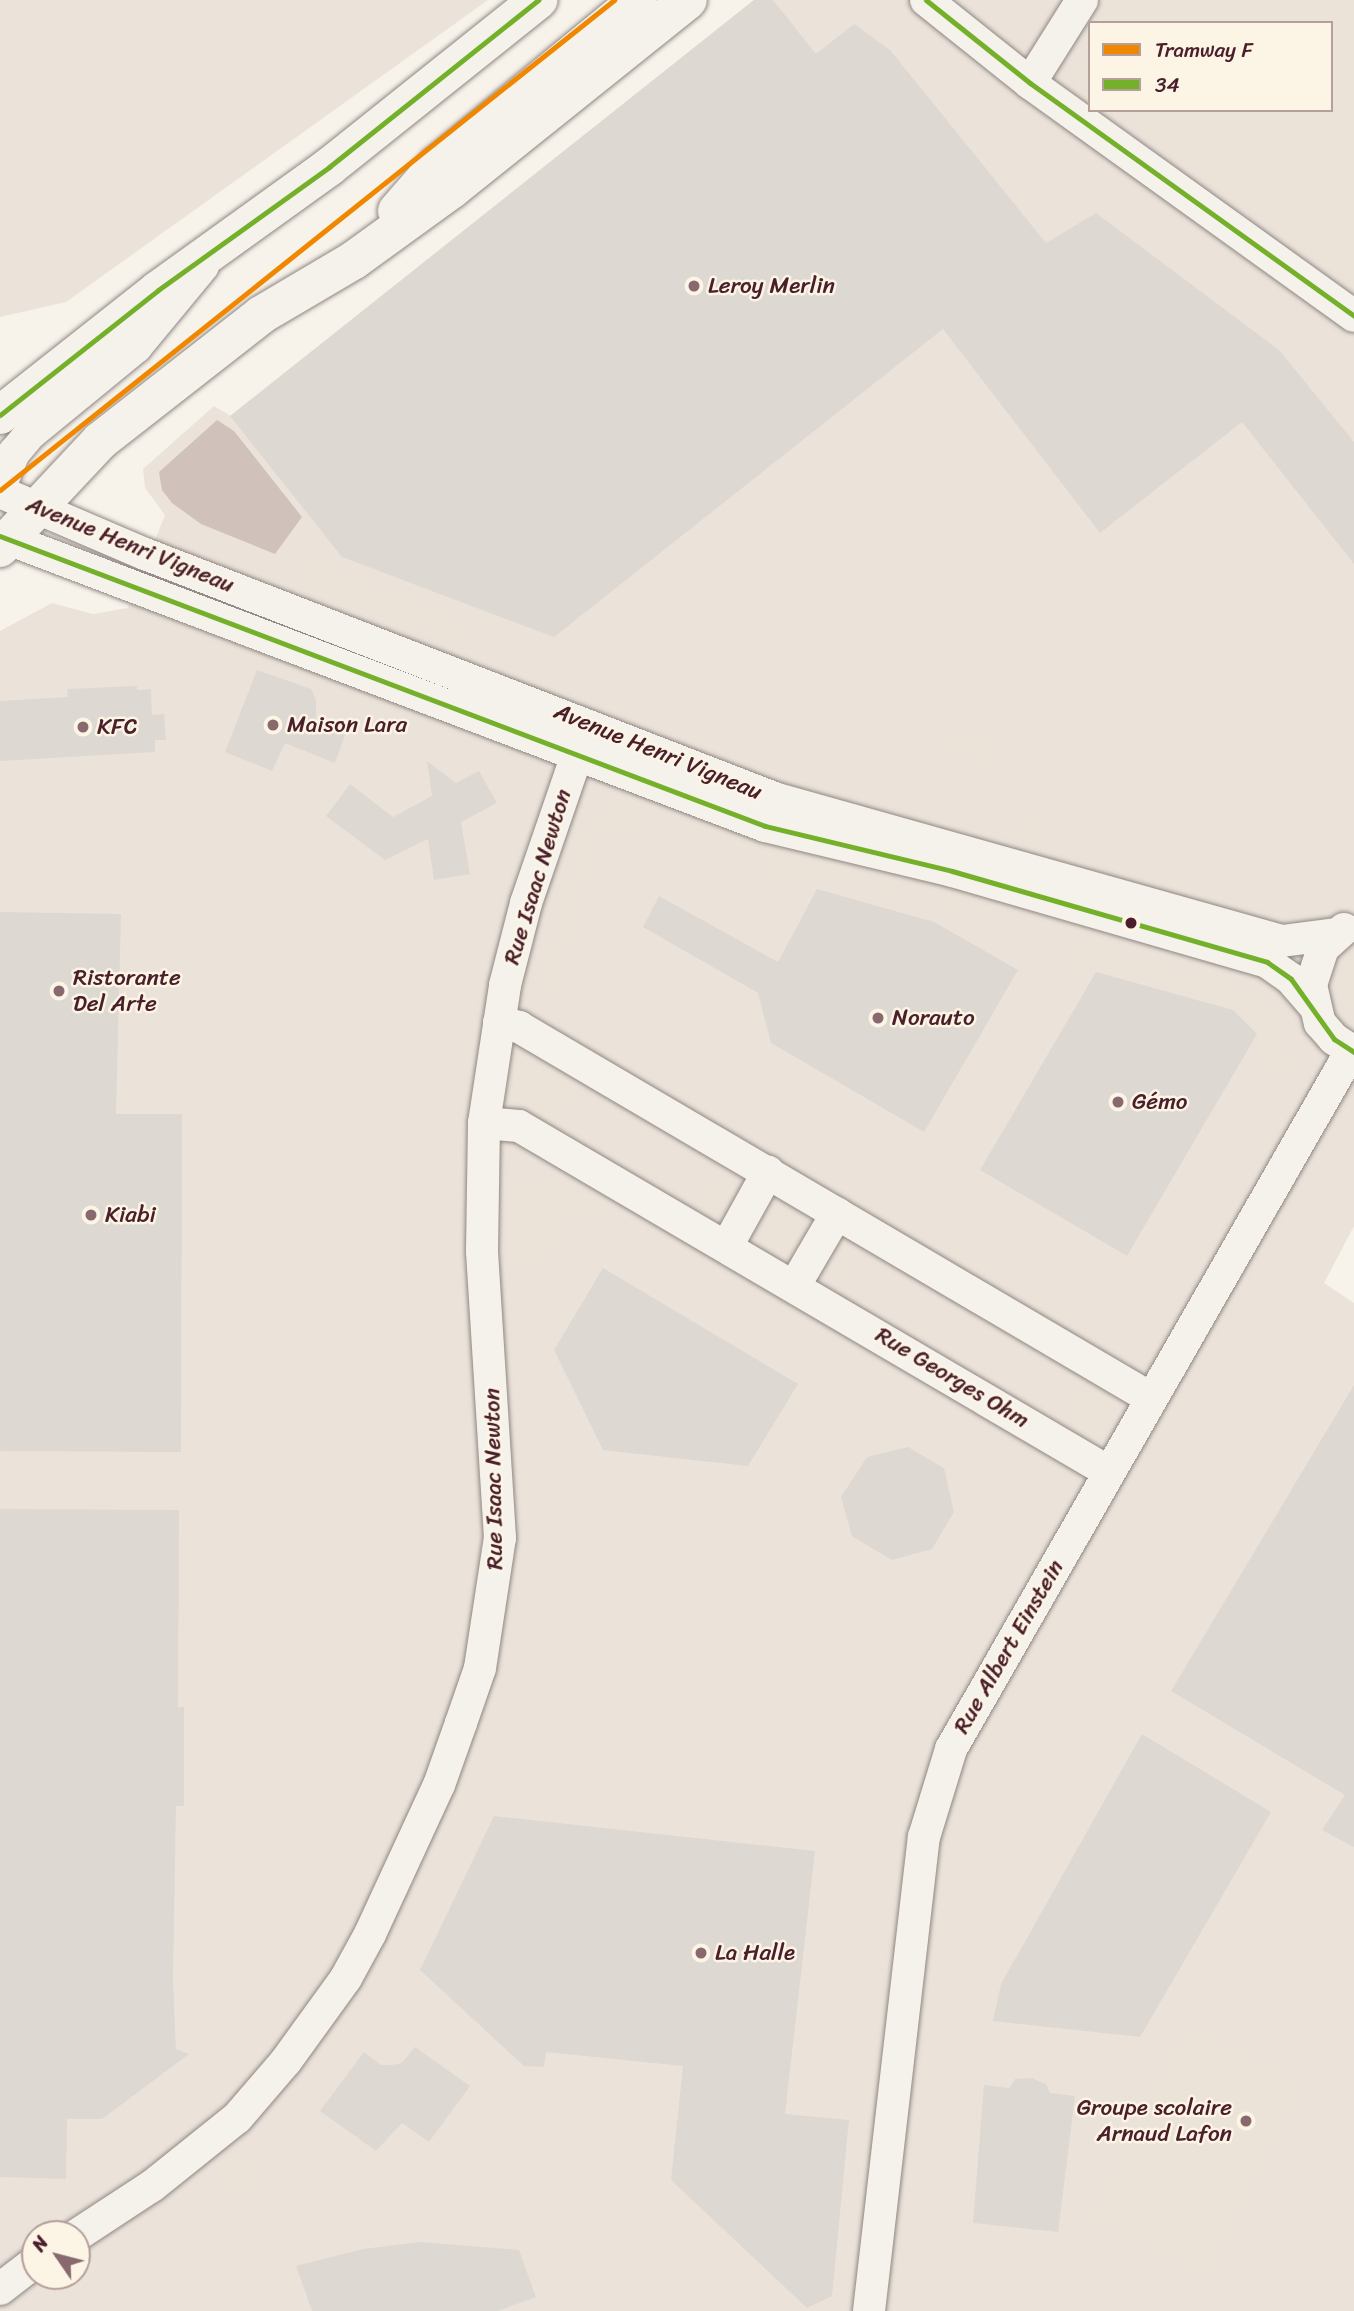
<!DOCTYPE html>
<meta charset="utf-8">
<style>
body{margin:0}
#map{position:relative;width:1354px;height:2311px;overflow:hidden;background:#f7f3ea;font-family:Sriracha,sans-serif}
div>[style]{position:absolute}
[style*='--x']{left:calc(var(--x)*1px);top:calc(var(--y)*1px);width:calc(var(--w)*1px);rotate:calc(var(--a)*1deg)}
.built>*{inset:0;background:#ebe3d9}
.green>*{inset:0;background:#ebe2d8}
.round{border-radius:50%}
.water>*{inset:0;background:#d0c1ba}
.building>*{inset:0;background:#ddd8d2}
.roads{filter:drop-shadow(0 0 2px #908684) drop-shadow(0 0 2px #908684)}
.minor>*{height:32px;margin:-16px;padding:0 16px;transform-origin:16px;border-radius:16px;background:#f5f2ec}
.major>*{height:38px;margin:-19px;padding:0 19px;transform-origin:19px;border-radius:19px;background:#f5f2ec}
.bus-1>*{height:5px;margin:-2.5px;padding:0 2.5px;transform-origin:2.5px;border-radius:2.5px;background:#74b02a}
.tram-1>*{height:5px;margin:-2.5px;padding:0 2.5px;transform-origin:2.5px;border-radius:2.5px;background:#f08700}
.dots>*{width:19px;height:19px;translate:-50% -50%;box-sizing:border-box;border:4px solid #fcf5e5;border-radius:50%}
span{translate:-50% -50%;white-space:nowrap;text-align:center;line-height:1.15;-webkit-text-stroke:5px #fcf5e5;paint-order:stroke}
.poi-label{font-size:23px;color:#4a1f2b}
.left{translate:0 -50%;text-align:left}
.right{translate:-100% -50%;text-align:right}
.street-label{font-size:23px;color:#4a1f2b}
.legend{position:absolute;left:1088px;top:21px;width:245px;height:91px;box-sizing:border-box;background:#fcf5e5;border:2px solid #b59f9b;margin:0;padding:9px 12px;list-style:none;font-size:21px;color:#4a1f2b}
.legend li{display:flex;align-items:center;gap:14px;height:35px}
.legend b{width:35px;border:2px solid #b59f9b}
.north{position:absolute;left:21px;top:2220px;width:70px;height:70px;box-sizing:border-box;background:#fcf5e5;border:2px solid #b59f9b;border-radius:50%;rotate:305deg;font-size:19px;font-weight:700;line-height:28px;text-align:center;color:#4a1f2b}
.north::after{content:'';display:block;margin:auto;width:24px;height:32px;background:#87696e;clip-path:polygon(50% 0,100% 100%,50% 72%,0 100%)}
</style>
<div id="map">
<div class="built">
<i style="clip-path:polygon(0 0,488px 0,66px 302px,0 317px)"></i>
<i style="clip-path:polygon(evenodd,754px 0,1354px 0,1354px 1226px,1324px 1283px,1354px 1303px,1354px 2311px,0 2311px,0 631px,52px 603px,93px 614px,128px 608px,165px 515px,145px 488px,143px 469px,214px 406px,231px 416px,754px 0,1090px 23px,1331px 23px,1331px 110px,1090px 110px,1090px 23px,754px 0,35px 2234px,77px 2234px,77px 2276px,35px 2276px,35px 2234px)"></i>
</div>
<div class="green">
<i style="clip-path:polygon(1109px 0,1354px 0,1354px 287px,1114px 110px,1331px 110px,1331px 23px,1098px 23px)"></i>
<i style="clip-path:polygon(1090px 40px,1090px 92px,1071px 79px)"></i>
<i style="clip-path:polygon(311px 559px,465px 624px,468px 627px,442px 638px,298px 584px)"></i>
<i style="clip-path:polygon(945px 731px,963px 746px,979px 737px,995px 758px,989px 763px,929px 747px)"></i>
<i style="clip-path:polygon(637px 801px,776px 851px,1250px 991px,1280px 1026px,1295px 1082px,1250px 1056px,1261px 1034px,1239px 1009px,1097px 967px,1081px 988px,1074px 955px,1057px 940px,812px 871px,781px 874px,764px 883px,771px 860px,640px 809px,631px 831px,598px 822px,557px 995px,542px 989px,556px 923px,591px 815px)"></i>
<i style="clip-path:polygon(1043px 802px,1047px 850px,1008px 838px)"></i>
<i style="clip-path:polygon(1354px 956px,1354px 1019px,1344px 1007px,1339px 985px)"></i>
<i style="clip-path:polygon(525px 1059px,547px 1061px,602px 1093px,571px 1100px,573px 1112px,541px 1118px,515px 1102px,509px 1087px,512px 1072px)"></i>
<i style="clip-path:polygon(1292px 1084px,1294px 1086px,1155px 1325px,1152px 1323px)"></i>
<i style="clip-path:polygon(555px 1174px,607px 1204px,594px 1226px,570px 1214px,534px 1273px,514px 1262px,515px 1204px,519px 1185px)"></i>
<i style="clip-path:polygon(739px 1175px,742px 1186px,719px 1219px,679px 1200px,711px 1193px,709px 1181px)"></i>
<i class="round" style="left:754px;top:1202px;width:52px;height:52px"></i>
<i style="clip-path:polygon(946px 1215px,951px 1217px,939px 1238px,1101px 1335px,1098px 1340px,931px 1242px)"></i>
<i style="clip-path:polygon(847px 1238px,869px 1252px,843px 1262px,848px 1274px,821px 1284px,818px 1277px,839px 1241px)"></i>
<i style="clip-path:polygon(1093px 1384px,1108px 1394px,1115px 1411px,1107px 1430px,1086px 1437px,1054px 1421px,1075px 1410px,1067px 1400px)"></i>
<i style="clip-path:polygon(1188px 2025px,1303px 2085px,1202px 2277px,1088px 2217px)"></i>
<i class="round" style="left:216px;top:2152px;width:42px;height:42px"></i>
</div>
<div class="water">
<i style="clip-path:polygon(217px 420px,234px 431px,302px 517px,275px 554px,201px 524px,172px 503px,162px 490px,159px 472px)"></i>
</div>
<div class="building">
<i style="clip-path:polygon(754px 0,773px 0,816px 54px,854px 24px,890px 50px,1046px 243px,1096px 213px,1279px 350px,1354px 442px,1354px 564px,1242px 422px,1100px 533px,943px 329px,554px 637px,342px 557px,230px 416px)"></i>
<i style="clip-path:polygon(257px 670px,311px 689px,316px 700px,316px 726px,345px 735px,335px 763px,285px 743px,272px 771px,225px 752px)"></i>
<i style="clip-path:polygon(137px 686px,137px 690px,151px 689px,152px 715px,164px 714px,166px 740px,155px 740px,155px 752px,0 761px,0 701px,68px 697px,67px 689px)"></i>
<i style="clip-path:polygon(427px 761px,456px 783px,479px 771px,497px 803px,461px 822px,470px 874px,434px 880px,428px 839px,385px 860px,326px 816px,350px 784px,393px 817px,432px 796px)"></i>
<i style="clip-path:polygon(817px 889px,934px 922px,1018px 970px,924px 1132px,771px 1043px,758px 993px,643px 927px,659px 896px,778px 962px)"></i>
<i style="clip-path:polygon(0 912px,121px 914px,116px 1114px,182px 1114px,181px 1452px,0 1451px)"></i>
<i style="clip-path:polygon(1096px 972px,1233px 1010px,1257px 1034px,1127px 1256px,980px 1170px)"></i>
<i style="clip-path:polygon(603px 1268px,798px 1384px,748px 1466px,603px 1450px,554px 1350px)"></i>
<i style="clip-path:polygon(1354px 1385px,1354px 1847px,1322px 1830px,1345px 1795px,1171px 1691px)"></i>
<i style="clip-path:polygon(908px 1447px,944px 1468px,954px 1512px,932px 1549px,892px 1560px,852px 1536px,841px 1497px,867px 1457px)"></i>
<i style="clip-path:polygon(0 1509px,179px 1510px,178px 1707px,184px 1707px,184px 1806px,176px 1806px,173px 1979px,176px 2049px,189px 2054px,102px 2119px,67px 2119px,66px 2179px,0 2177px)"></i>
<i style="clip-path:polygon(1142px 1734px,1271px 1812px,1140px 2037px,993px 2021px,1001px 1984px)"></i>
<i style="clip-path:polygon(494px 1816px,815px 1851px,785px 2114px,849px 2120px,832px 2296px,807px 2308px,671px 2180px,683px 2066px,546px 2052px,544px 2067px,524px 2066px,420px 1970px)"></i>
<i style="clip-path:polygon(415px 2047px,470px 2086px,429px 2142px,402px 2123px,376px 2151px,320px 2111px,364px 2052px,381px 2065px,391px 2065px,402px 2063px)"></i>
<i style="clip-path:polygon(1032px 2078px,1046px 2084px,1050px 2093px,1075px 2096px,1058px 2232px,973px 2223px,984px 2085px,1009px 2088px,1015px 2079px)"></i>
<i style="clip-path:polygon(420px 2242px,519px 2250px,536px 2297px,498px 2311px,312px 2311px,296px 2266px,363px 2249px)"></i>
</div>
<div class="roads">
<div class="minor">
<i style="--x:926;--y:0;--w:133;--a:38.6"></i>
<i style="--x:1030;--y:83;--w:399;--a:35.7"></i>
<i style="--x:1030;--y:83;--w:98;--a:-57.9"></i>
<i style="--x:0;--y:487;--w:37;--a:-68"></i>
<i style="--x:14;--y:453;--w:26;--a:-50"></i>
<i style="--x:31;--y:433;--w:136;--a:-39.3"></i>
<i style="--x:136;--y:347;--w:105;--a:-50.4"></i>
<i style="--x:0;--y:492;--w:158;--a:23.2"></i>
<i style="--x:145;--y:554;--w:678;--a:21.19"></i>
<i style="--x:777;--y:799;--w:525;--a:15.71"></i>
<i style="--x:1282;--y:941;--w:54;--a:-7.4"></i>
<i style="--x:0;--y:536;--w:818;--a:20.76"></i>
<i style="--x:765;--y:826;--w:192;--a:13.5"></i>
<i style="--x:952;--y:871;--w:328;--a:16.1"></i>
<i style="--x:1267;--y:962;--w:29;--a:35"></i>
<i style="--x:1291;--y:979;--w:33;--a:49"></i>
<i style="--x:1344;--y:929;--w:28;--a:138"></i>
<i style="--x:1323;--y:948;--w:39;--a:108"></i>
<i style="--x:1311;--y:985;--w:39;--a:77"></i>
<i style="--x:1320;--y:1023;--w:21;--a:49"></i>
<i style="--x:1334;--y:1039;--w:24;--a:33"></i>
<i style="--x:499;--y:1022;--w:21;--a:14"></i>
<i style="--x:519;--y:1027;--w:731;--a:30.43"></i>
<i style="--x:484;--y:1123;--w:35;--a:5"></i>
<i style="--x:519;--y:1126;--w:684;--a:30.39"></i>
<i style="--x:727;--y:1246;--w:85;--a:-61"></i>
<i style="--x:795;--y:1285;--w:83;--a:-59.7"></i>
<i style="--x:77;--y:2235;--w:90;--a:-33.2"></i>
<i style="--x:152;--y:2186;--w:109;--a:-38.7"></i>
<i style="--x:237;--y:2118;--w:75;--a:-49.3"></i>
<i style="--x:286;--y:2061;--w:102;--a:-54.1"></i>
<i style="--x:346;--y:1978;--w:50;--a:-61.4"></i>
<i style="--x:370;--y:1934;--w:164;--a:-65.2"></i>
<i style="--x:439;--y:1785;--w:66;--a:-70.5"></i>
<i style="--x:461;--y:1723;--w:58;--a:-70.9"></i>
<i style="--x:480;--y:1668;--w:132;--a:-81.3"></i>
<i style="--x:500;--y:1538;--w:288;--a:-93.6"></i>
<i style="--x:482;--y:1251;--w:128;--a:-89.1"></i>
<i style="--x:484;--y:1123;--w:140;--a:-81.3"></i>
<i style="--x:505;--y:985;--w:85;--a:-75.6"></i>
<i style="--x:526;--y:903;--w:157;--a:-71"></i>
<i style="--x:0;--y:2289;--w:44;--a:-37.6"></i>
<i style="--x:869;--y:2311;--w:477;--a:-83.4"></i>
<i style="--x:924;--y:1837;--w:92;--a:-72.9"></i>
<i style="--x:951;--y:1749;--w:804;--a:-60.18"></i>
</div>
<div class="major">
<i style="--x:397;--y:211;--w:61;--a:-49"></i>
<i style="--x:437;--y:165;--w:260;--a:-39.4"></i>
<i style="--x:0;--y:415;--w:201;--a:-38.3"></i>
<i style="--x:158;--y:290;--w:211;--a:-35.7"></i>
<i style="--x:329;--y:167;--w:268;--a:-38.6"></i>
<i style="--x:0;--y:548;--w:146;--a:-46.9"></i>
<i style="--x:100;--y:441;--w:204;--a:-38"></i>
<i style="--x:261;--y:315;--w:108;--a:-30.6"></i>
<i style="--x:354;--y:260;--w:121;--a:-35.9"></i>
<i style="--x:452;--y:189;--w:302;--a:-38.7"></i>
</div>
</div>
<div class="bus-1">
<i style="--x:926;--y:0;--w:133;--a:38.6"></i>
<i style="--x:1030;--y:83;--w:399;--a:35.7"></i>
<i style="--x:0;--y:415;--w:201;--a:-38.3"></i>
<i style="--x:158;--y:290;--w:211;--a:-35.7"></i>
<i style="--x:329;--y:167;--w:268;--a:-38.6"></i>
<i style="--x:0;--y:536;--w:818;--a:20.76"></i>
<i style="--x:765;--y:826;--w:192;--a:13.5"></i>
<i style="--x:952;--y:871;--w:328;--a:16.1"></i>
<i style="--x:1267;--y:962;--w:29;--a:35"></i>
<i style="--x:1291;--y:979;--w:74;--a:54.4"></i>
<i style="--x:1334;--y:1039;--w:24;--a:33"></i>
</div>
<div class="tram-1">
<i style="--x:0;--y:490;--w:786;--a:-38.59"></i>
</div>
<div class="dots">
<i style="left:694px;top:286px;background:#87696e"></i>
<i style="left:273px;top:725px;background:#87696e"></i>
<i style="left:83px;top:727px;background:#87696e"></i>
<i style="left:1131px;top:923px;background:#4a1f2b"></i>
<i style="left:59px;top:991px;background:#87696e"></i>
<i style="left:878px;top:1018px;background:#87696e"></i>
<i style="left:1118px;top:1102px;background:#87696e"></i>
<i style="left:91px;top:1215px;background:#87696e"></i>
<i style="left:701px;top:1953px;background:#87696e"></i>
<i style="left:1246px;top:2121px;background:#87696e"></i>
</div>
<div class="poi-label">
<span class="left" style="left:708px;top:286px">Leroy Merlin</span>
<span class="left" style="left:287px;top:725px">Maison Lara</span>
<span class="left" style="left:97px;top:727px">KFC</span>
<span class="left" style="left:73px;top:991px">Ristorante<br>Del Arte</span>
<span class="left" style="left:892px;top:1018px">Norauto</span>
<span class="left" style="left:1132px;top:1102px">Gémo</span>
<span class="left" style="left:105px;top:1215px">Kiabi</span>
<span class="left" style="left:715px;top:1953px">La Halle</span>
<span class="right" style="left:1232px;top:2121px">Groupe scolaire<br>Arnaud Lafon</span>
</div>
<div class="street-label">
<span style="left:130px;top:545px;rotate:22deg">Avenue Henri Vigneau</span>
<span style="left:658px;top:752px;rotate:22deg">Avenue Henri Vigneau</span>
<span style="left:538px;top:877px;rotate:-73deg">Rue Isaac Newton</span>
<span style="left:952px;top:1378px;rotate:31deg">Rue Georges Ohm</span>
<span style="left:494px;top:1479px;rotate:-91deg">Rue Isaac Newton</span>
<span style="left:1009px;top:1647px;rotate:-60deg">Rue Albert Einstein</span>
</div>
<ul class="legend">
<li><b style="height:9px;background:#f08700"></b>Tramway F</li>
<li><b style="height:9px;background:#74b02a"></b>34</li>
</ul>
<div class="north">N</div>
</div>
